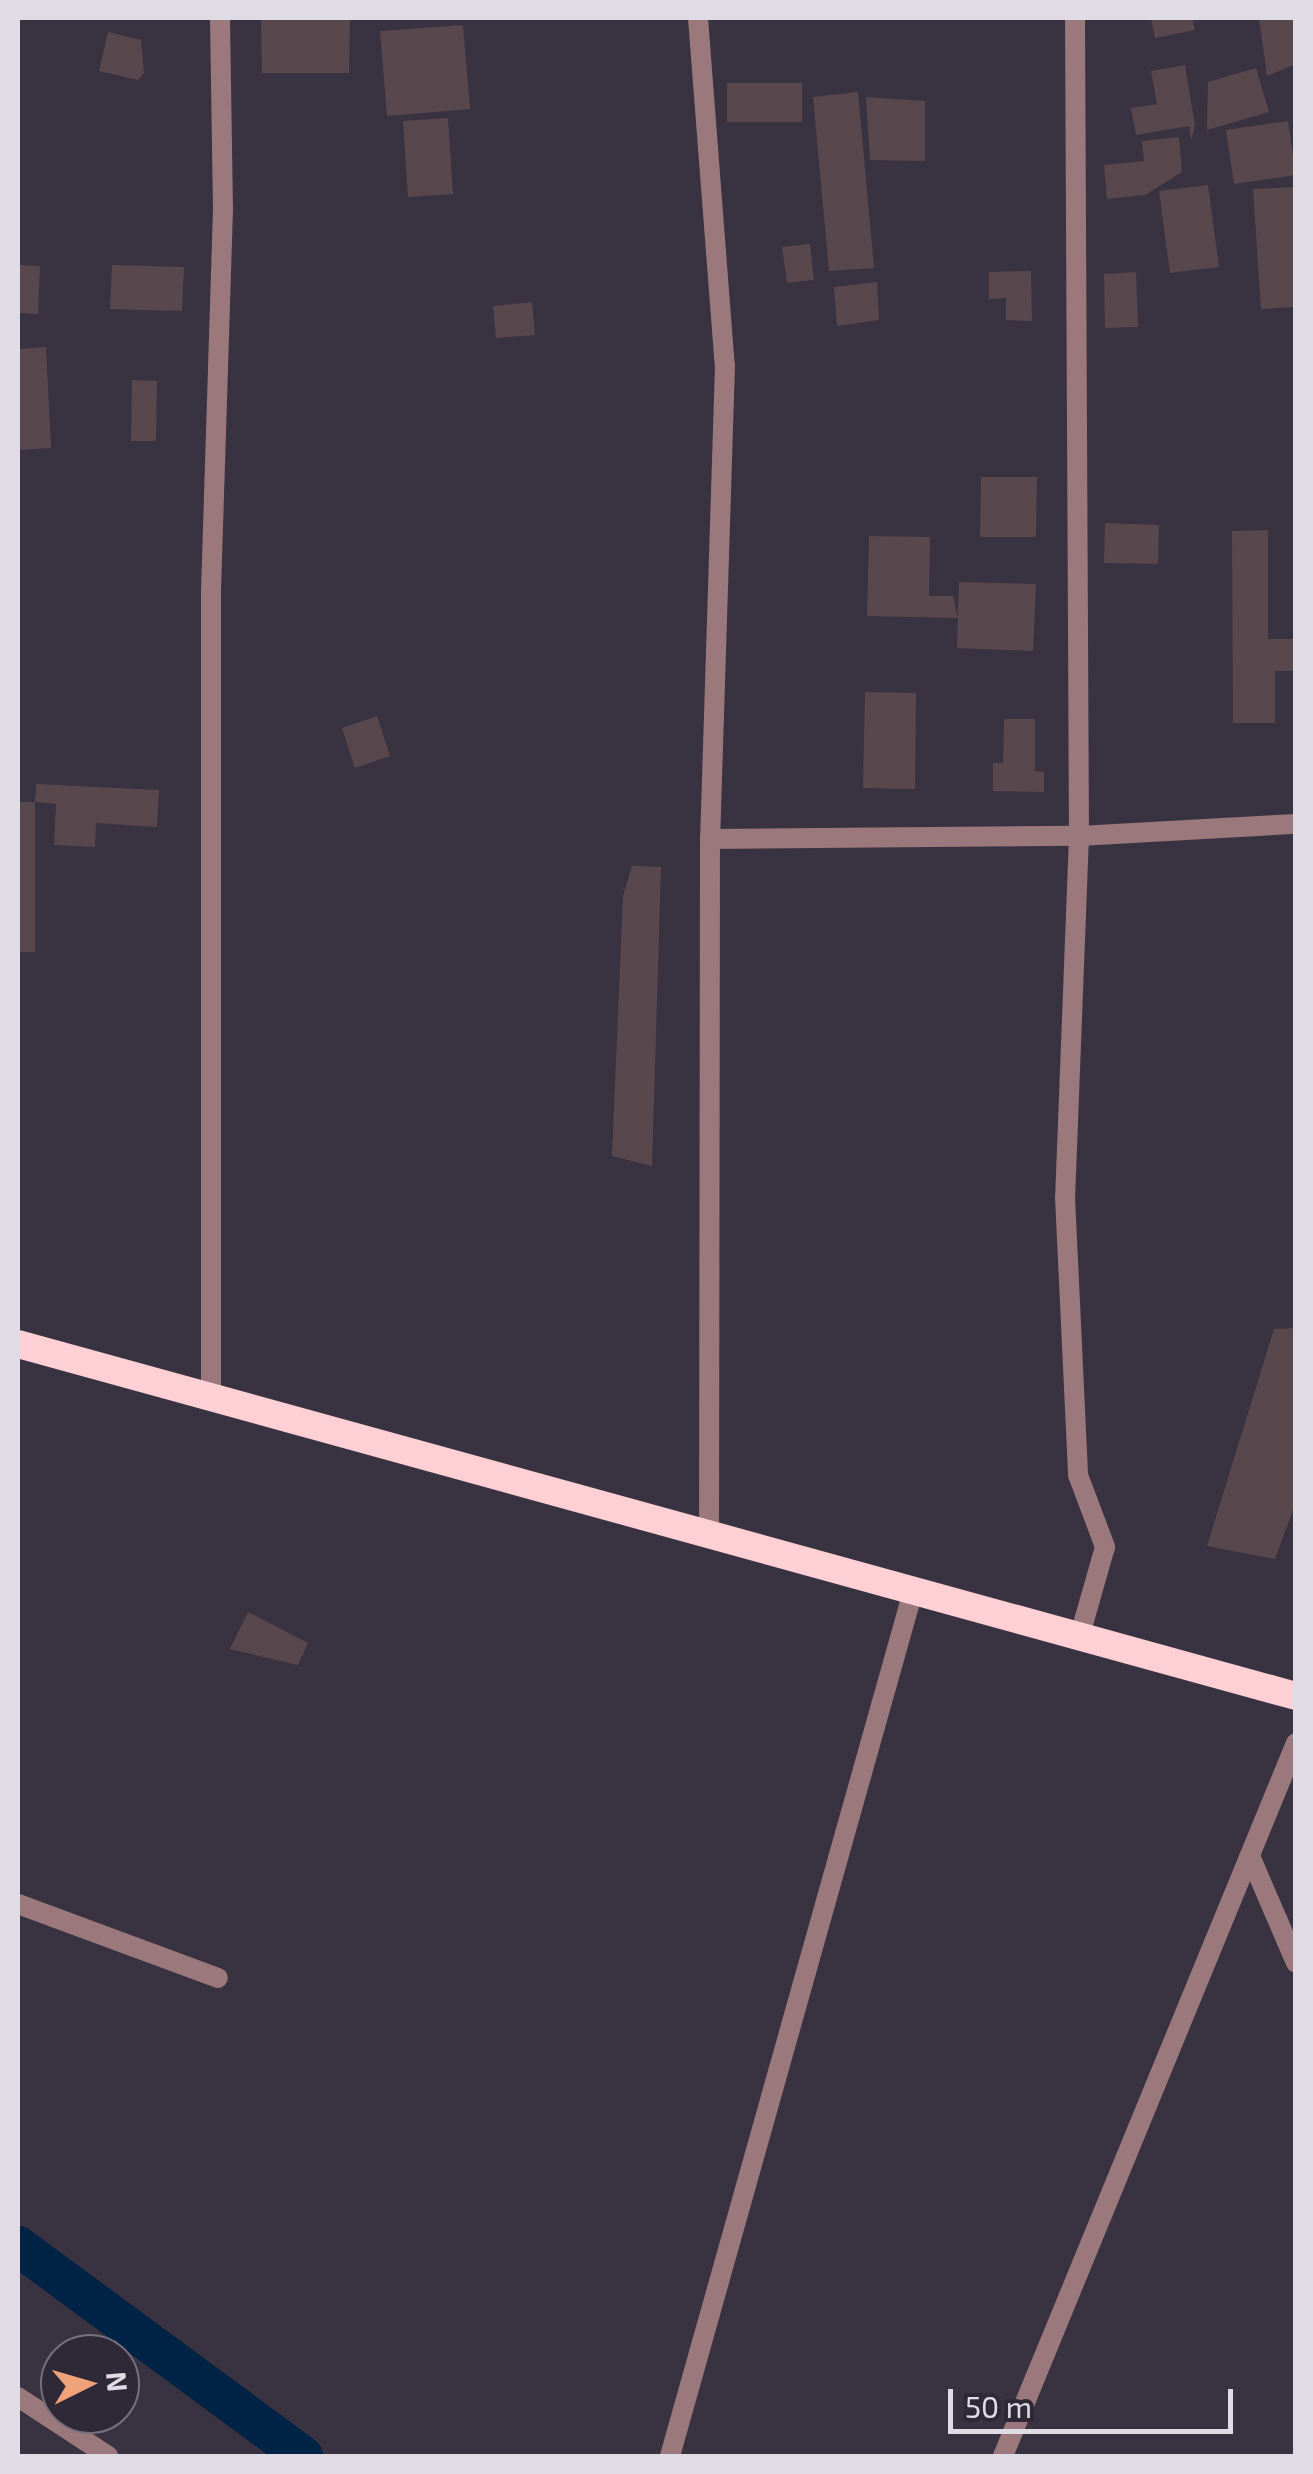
<!DOCTYPE html>
<style>
body{margin:0}
#map{position:relative;width:1313px;height:2474px;overflow:hidden;background:#393240;font-family:"Exo 2",sans-serif}
div>[style]{position:absolute}
[style*='--x']{left:calc(var(--x)*1px);top:calc(var(--y)*1px);width:calc(var(--w)*1px);rotate:calc(var(--a)*1deg)}
.canal>*{height:40px;margin:-20px;padding:0 20px;transform-origin:20px;border-radius:20px;background:#002245}
.building>*{inset:0;background:#59474e}
.minor>*{height:20px;margin:-10px;padding:0 10px;transform-origin:10px;border-radius:10px;background:#9a787b}
.trunk>*{height:28px;margin:-14px;padding:0 14px;transform-origin:14px;border-radius:14px;background:#fcd0d4}
span{translate:-50% -50%;white-space:nowrap;text-align:center;line-height:1.15;-webkit-text-stroke:10px #2f2836;paint-order:stroke}
.frame{position:absolute;inset:0;border:20px solid #e0dce5;pointer-events:none}
.north{position:absolute;left:40px;top:2334px;width:100px;height:100px;box-sizing:border-box;background:#2f2836;border:2px solid #76707c;border-radius:50%;rotate:85deg;font-size:28px;font-weight:700;line-height:40px;text-align:center;color:#e0dce5}
.north::after{content:'';display:block;margin:auto;width:35px;height:45px;background:#f0a27a;clip-path:polygon(50% 0,100% 100%,50% 72%,0 100%)}
.scale{position:absolute;left:948px;top:2389px;width:285px;height:45px;box-sizing:border-box;border:5px solid #e0dce5;border-top:0;padding-left:12px;font-size:30px;line-height:35px;white-space:nowrap;color:#e0dce5;-webkit-text-stroke:8px #2f2836;paint-order:stroke}
</style>
<div id="map">
<div class="canal">
<i style="--x:18;--y:2246;--w:354;--a:36.4"></i>
</div>
<div class="building">
<i style="clip-path:polygon(261px 18px,350px 18px,349px 73px,262px 73px)"></i>
<i style="clip-path:polygon(1151px 18px,1192px 18px,1195px 30px,1155px 38px)"></i>
<i style="clip-path:polygon(1259px 18px,1296px 18px,1296px 64px,1267px 76px)"></i>
<i style="clip-path:polygon(463px 25px,470px 109px,387px 116px,380px 31px)"></i>
<i style="clip-path:polygon(108px 32px,141px 40px,144px 73px,138px 80px,99px 71px)"></i>
<i style="clip-path:polygon(1185px 65px,1195px 126px,1191px 140px,1189px 126px,1136px 135px,1131px 108px,1157px 104px,1151px 71px)"></i>
<i style="clip-path:polygon(1256px 68px,1269px 112px,1207px 130px,1208px 82px)"></i>
<i style="clip-path:polygon(727px 83px,802px 83px,802px 122px,727px 122px)"></i>
<i style="clip-path:polygon(858px 92px,874px 268px,829px 271px,813px 97px)"></i>
<i style="clip-path:polygon(866px 97px,925px 101px,925px 161px,870px 160px)"></i>
<i style="clip-path:polygon(448px 118px,453px 194px,408px 197px,403px 121px)"></i>
<i style="clip-path:polygon(1288px 121px,1296px 175px,1234px 184px,1226px 130px)"></i>
<i style="clip-path:polygon(1179px 137px,1182px 172px,1145px 195px,1107px 199px,1104px 165px,1144px 161px,1142px 141px)"></i>
<i style="clip-path:polygon(1208px 185px,1219px 267px,1170px 273px,1159px 191px)"></i>
<i style="clip-path:polygon(1296px 187px,1296px 307px,1261px 309px,1253px 189px)"></i>
<i style="clip-path:polygon(810px 244px,814px 280px,787px 283px,782px 247px)"></i>
<i style="clip-path:polygon(18px 265px,40px 266px,38px 314px,18px 313px)"></i>
<i style="clip-path:polygon(112px 265px,184px 267px,182px 311px,110px 309px)"></i>
<i style="clip-path:polygon(1031px 271px,1032px 321px,1006px 320px,1006px 298px,989px 299px,989px 272px)"></i>
<i style="clip-path:polygon(1136px 272px,1138px 327px,1105px 328px,1104px 274px)"></i>
<i style="clip-path:polygon(877px 282px,879px 320px,837px 326px,834px 287px)"></i>
<i style="clip-path:polygon(532px 302px,535px 335px,496px 338px,493px 306px)"></i>
<i style="clip-path:polygon(46px 347px,51px 448px,18px 450px,18px 349px)"></i>
<i style="clip-path:polygon(132px 380px,157px 381px,156px 441px,131px 441px)"></i>
<i style="clip-path:polygon(981px 477px,1037px 477px,1036px 537px,980px 537px)"></i>
<i style="clip-path:polygon(1105px 523px,1159px 525px,1158px 564px,1104px 563px)"></i>
<i style="clip-path:polygon(1268px 530px,1268px 639px,1295px 639px,1295px 671px,1275px 671px,1275px 723px,1233px 723px,1232px 531px)"></i>
<i style="clip-path:polygon(869px 536px,930px 537px,929px 596px,953px 596px,958px 618px,867px 616px)"></i>
<i style="clip-path:polygon(959px 582px,1036px 584px,1033px 651px,957px 648px)"></i>
<i style="clip-path:polygon(865px 692px,916px 693px,915px 789px,863px 788px)"></i>
<i style="clip-path:polygon(377px 716px,390px 756px,355px 768px,342px 728px)"></i>
<i style="clip-path:polygon(1004px 719px,1035px 719px,1035px 771px,1044px 772px,1044px 792px,993px 791px,993px 763px,1003px 763px)"></i>
<i style="clip-path:polygon(36px 784px,159px 790px,157px 827px,96px 823px,95px 847px,54px 845px,56px 804px,35px 802px,35px 952px,18px 952px,18px 802px,35px 802px)"></i>
<i style="clip-path:polygon(632px 866px,661px 867px,652px 1166px,612px 1156px,623px 896px)"></i>
<i style="clip-path:polygon(1296px 1328px,1296px 1502px,1275px 1559px,1207px 1546px,1274px 1329px)"></i>
<i style="clip-path:polygon(248px 1612px,308px 1643px,298px 1665px,230px 1649px)"></i>
</div>
<div class="minor">
<i style="--x:698;--y:18;--w:348;--a:85.6"></i>
<i style="--x:725;--y:365;--w:474;--a:91.8"></i>
<i style="--x:710;--y:839;--w:694;--a:90.08"></i>
<i style="--x:1075;--y:18;--w:818;--a:89.72"></i>
<i style="--x:1079;--y:836;--w:361;--a:92.2"></i>
<i style="--x:1065;--y:1197;--w:278;--a:87.3"></i>
<i style="--x:1078;--y:1475;--w:77;--a:69.4"></i>
<i style="--x:1105;--y:1547;--w:91;--a:105.9"></i>
<i style="--x:710;--y:839;--w:369;--a:-0.5"></i>
<i style="--x:1079;--y:836;--w:217;--a:-3.2"></i>
<i style="--x:211;--y:1398;--w:807;--a:-90"></i>
<i style="--x:211;--y:591;--w:381;--a:-88.2"></i>
<i style="--x:223;--y:210;--w:192;--a:-90.9"></i>
<i style="--x:1250;--y:1856;--w:116;--a:66.7"></i>
<i style="--x:18;--y:1904;--w:213;--a:20.3"></i>
<i style="--x:18;--y:2397;--w:108;--a:33.2"></i>
<i style="--x:670;--y:2456;--w:902;--a:-74.3"></i>
<i style="--x:1003;--y:2456;--w:771;--a:-67.66"></i>
</div>
<div class="trunk">
<i style="--x:18;--y:1344;--w:1326;--a:15.4"></i>
</div>
<div class="frame"></div>
<div class="north">N</div>
<div class="scale">50 m</div>
</div>
